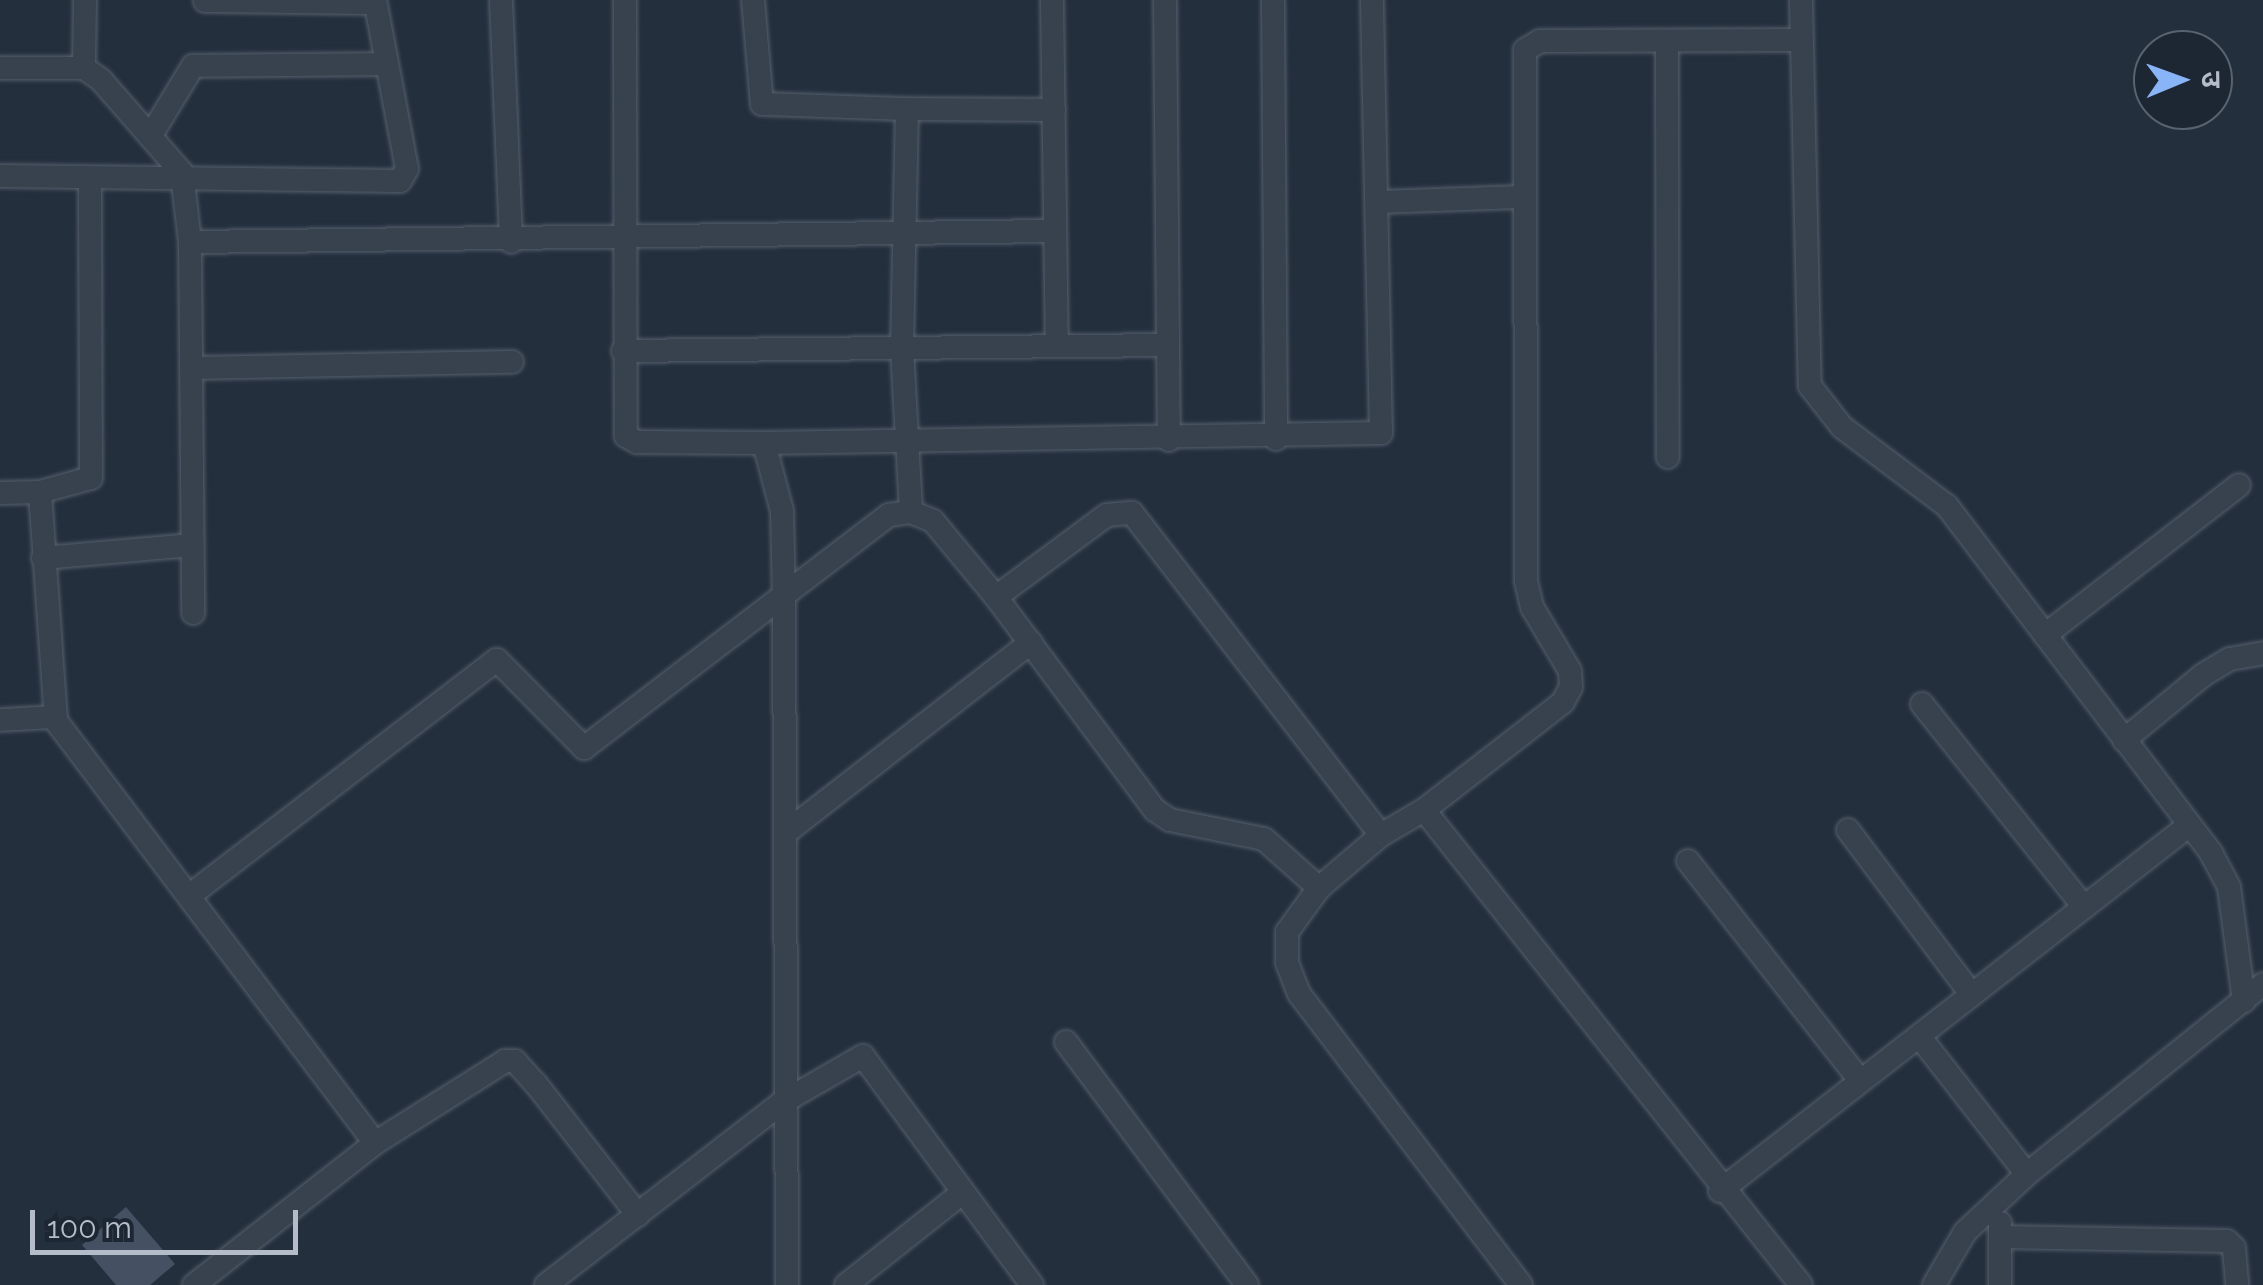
<!DOCTYPE html>
<meta charset="utf-8">
<style>
body{margin:0}
#map{position:relative;width:2263px;height:1285px;overflow:hidden;background:#242f3e;font-family:Raleway,"Noto Sans Devanagari",sans-serif}
div>[style]{position:absolute}
[style*='--x']{left:calc(var(--x)*1px);top:calc(var(--y)*1px);width:calc(var(--w)*1px);rotate:calc(var(--a)*1deg)}
.building>*{inset:0;background:#455162}
.roads{filter:drop-shadow(0 0 2px #565f6c) drop-shadow(0 0 2px #565f6c)}
.minor>*{height:22px;margin:-11px;padding:0 11px;transform-origin:11px;border-radius:11px;background:#38414e}
span{translate:-50% -50%;white-space:nowrap;text-align:center;line-height:1.15;-webkit-text-stroke:8px #1d2633;paint-order:stroke}
.north{position:absolute;left:2133px;top:30px;width:100px;height:100px;box-sizing:border-box;background:#1d2633;border:2px solid #59626f;border-radius:50%;rotate:89deg;font-size:28px;font-weight:700;line-height:40px;text-align:center;color:#b4bcc9}
.north::after{content:'';display:block;margin:auto;width:35px;height:45px;background:#8ab4f8;clip-path:polygon(50% 0,100% 100%,50% 72%,0 100%)}
.scale{position:absolute;left:30px;top:1210px;width:268px;height:45px;box-sizing:border-box;border:5px solid #b4bcc9;border-top:0;padding-left:12px;font-size:30px;line-height:35px;white-space:nowrap;color:#b4bcc9;-webkit-text-stroke:8px #1d2633;paint-order:stroke}
</style>
<div id="map">
<div class="building">
<i style="clip-path:polygon(126px 1207px,175px 1264px,150px 1285px,116px 1285px,82px 1245px)"></i>
</div>
<div class="roads">
<div class="minor">
<i style="--x:501;--y:0;--w:242;--a:87.6"></i>
<i style="--x:625;--y:0;--w:436;--a:89.9"></i>
<i style="--x:626;--y:436;--w:13;--a:29"></i>
<i style="--x:637;--y:442;--w:127;--a:0.5"></i>
<i style="--x:764;--y:443;--w:617;--a:-0.93"></i>
<i style="--x:1381;--y:433;--w:433;--a:-91.2"></i>
<i style="--x:753;--y:0;--w:104;--a:85.1"></i>
<i style="--x:762;--y:104;--w:145;--a:2"></i>
<i style="--x:907;--y:109;--w:240;--a:91.2"></i>
<i style="--x:902;--y:349;--w:163;--a:86.8"></i>
<i style="--x:1052;--y:0;--w:345;--a:89.2"></i>
<i style="--x:1165;--y:0;--w:440;--a:89.5"></i>
<i style="--x:1273;--y:0;--w:439;--a:89.6"></i>
<i style="--x:1801;--y:0;--w:386;--a:88.7"></i>
<i style="--x:1810;--y:386;--w:52;--a:52"></i>
<i style="--x:1842;--y:427;--w:131;--a:37"></i>
<i style="--x:1947;--y:506;--w:436;--a:52.7"></i>
<i style="--x:2211;--y:853;--w:38;--a:62"></i>
<i style="--x:2229;--y:887;--w:115;--a:82.5"></i>
<i style="--x:205;--y:1;--w:170;--a:0.7"></i>
<i style="--x:1667;--y:41;--w:416;--a:89.9"></i>
<i style="--x:0;--y:68;--w:84;--a:0"></i>
<i style="--x:84;--y:68;--w:21;--a:35"></i>
<i style="--x:101;--y:80;--w:123;--a:48.9"></i>
<i style="--x:182;--y:173;--w:69;--a:83.4"></i>
<i style="--x:190;--y:242;--w:865;--a:-0.73"></i>
<i style="--x:84;--y:68;--w:68;--a:-89.2"></i>
<i style="--x:907;--y:109;--w:147;--a:0.4"></i>
<i style="--x:151;--y:135;--w:81;--a:-58.7"></i>
<i style="--x:193;--y:66;--w:191;--a:-0.6"></i>
<i style="--x:0;--y:176;--w:400;--a:0.7"></i>
<i style="--x:400;--y:181;--w:14;--a:-60"></i>
<i style="--x:407;--y:169;--w:172;--a:-100.7"></i>
<i style="--x:1377;--y:202;--w:145;--a:-2"></i>
<i style="--x:190;--y:242;--w:371;--a:89.5"></i>
<i style="--x:623;--y:351;--w:543;--a:-0.63"></i>
<i style="--x:191;--y:368;--w:321;--a:-1.1"></i>
<i style="--x:764;--y:443;--w:70;--a:75.2"></i>
<i style="--x:782;--y:511;--w:85;--a:88.7"></i>
<i style="--x:784;--y:596;--w:689;--a:89.75"></i>
<i style="--x:40;--y:492;--w:230;--a:86"></i>
<i style="--x:56;--y:721;--w:529;--a:52.91"></i>
<i style="--x:0;--y:493;--w:40;--a:-1.4"></i>
<i style="--x:40;--y:492;--w:53;--a:-15.4"></i>
<i style="--x:91;--y:478;--w:299;--a:-90.2"></i>
<i style="--x:43;--y:558;--w:150;--a:-5"></i>
<i style="--x:996;--y:597;--w:138;--a:-36.5"></i>
<i style="--x:1107;--y:515;--w:25;--a:-5"></i>
<i style="--x:1132;--y:513;--w:407;--a:52.3"></i>
<i style="--x:2045;--y:635;--w:245;--a:-37.7"></i>
<i style="--x:1922;--y:704;--w:260;--a:51.4"></i>
<i style="--x:0;--y:720;--w:54;--a:-3.2"></i>
<i style="--x:2124;--y:740;--w:102;--a:-39.4"></i>
<i style="--x:2203;--y:675;--w:31;--a:-31"></i>
<i style="--x:2230;--y:659;--w:34;--a:-10"></i>
<i style="--x:1424;--y:810;--w:606;--a:51.56"></i>
<i style="--x:789;--y:830;--w:306;--a:-37.8"></i>
<i style="--x:1848;--y:830;--w:205;--a:53.1"></i>
<i style="--x:1688;--y:861;--w:276;--a:51.9"></i>
<i style="--x:189;--y:896;--w:388;--a:-37.5"></i>
<i style="--x:497;--y:660;--w:124;--a:45.3"></i>
<i style="--x:584;--y:748;--w:384;--a:-37.4"></i>
<i style="--x:889;--y:515;--w:22;--a:-8"></i>
<i style="--x:911;--y:512;--w:24;--a:22"></i>
<i style="--x:933;--y:521;--w:99;--a:50.3"></i>
<i style="--x:996;--y:597;--w:266;--a:53.3"></i>
<i style="--x:1155;--y:810;--w:18;--a:34"></i>
<i style="--x:1170;--y:820;--w:96;--a:11.4"></i>
<i style="--x:1264;--y:839;--w:74;--a:41.7"></i>
<i style="--x:1919;--y:1036;--w:175;--a:52"></i>
<i style="--x:1066;--y:1042;--w:303;--a:53.3"></i>
<i style="--x:1720;--y:1191;--w:594;--a:-37.95"></i>
<i style="--x:2000;--y:1237;--w:227;--a:1"></i>
<i style="--x:2227;--y:1241;--w:10;--a:45"></i>
<i style="--x:2234;--y:1248;--w:37;--a:85"></i>
<i style="--x:194;--y:1285;--w:230;--a:-38.1"></i>
<i style="--x:375;--y:1143;--w:154;--a:-32.2"></i>
<i style="--x:505;--y:1061;--w:10;--a:0"></i>
<i style="--x:515;--y:1061;--w:31;--a:48"></i>
<i style="--x:536;--y:1084;--w:166;--a:52.1"></i>
<i style="--x:546;--y:1285;--w:299;--a:-37.7"></i>
<i style="--x:783;--y:1102;--w:92;--a:-29.9"></i>
<i style="--x:863;--y:1056;--w:285;--a:53.6"></i>
<i style="--x:846;--y:1285;--w:147;--a:-38.4"></i>
<i style="--x:1521;--y:1285;--w:366;--a:-127.3"></i>
<i style="--x:1299;--y:994;--w:34;--a:-111"></i>
<i style="--x:1287;--y:962;--w:30;--a:-90"></i>
<i style="--x:1287;--y:932;--w:54;--a:-54"></i>
<i style="--x:1319;--y:888;--w:82;--a:-40.5"></i>
<i style="--x:1381;--y:835;--w:50;--a:-30.2"></i>
<i style="--x:1424;--y:810;--w:176;--a:-37.8"></i>
<i style="--x:1563;--y:702;--w:17;--a:-62"></i>
<i style="--x:1571;--y:687;--w:16;--a:-94"></i>
<i style="--x:1570;--y:671;--w:74;--a:-120.7"></i>
<i style="--x:1532;--y:607;--w:27;--a:-103"></i>
<i style="--x:1526;--y:581;--w:531;--a:-90.11"></i>
<i style="--x:1525;--y:50;--w:17;--a:-31"></i>
<i style="--x:1540;--y:41;--w:261;--a:-0.2"></i>
<i style="--x:1934;--y:1285;--w:61;--a:-59.7"></i>
<i style="--x:1965;--y:1232;--w:85;--a:-43.1"></i>
<i style="--x:2027;--y:1174;--w:303;--a:-38.8"></i>
<i style="--x:2000;--y:1285;--w:62;--a:-90"></i>
</div>
</div>
<div class="north">उ</div>
<div class="scale">100 m</div>
</div>
